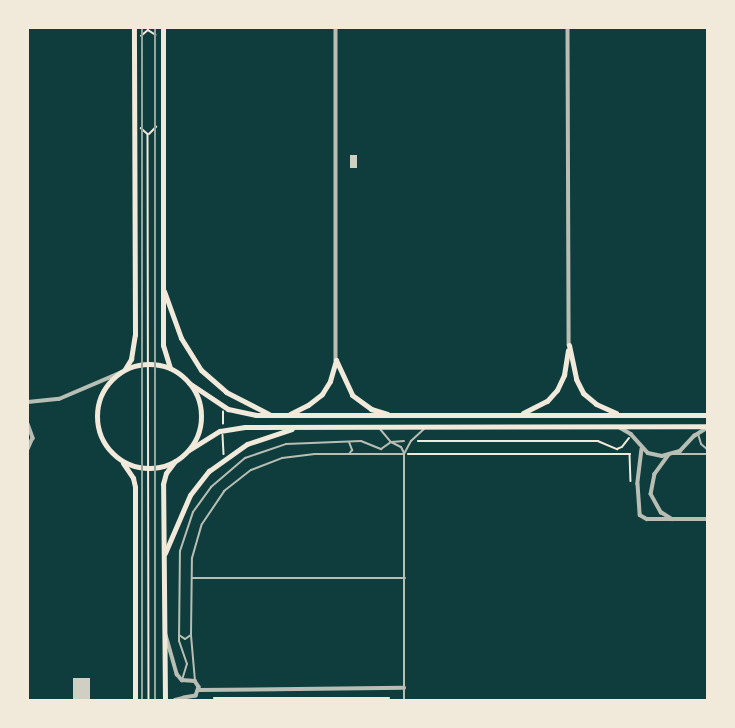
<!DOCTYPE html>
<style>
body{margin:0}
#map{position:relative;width:735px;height:728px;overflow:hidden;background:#0f3d3e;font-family:Quicksand,sans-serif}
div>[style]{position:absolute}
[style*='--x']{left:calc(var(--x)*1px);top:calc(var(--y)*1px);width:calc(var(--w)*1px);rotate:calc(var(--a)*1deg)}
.building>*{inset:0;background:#cfcfc3}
.path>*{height:1.5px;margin:-0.75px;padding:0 0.75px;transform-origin:0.75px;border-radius:0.75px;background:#f1e9da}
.service>*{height:2px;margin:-1px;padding:0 1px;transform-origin:1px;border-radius:1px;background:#b8beb3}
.minor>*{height:3.5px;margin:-1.75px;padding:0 1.75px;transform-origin:1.75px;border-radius:1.75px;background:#b8beb3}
.secondary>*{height:5px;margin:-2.5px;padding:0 2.5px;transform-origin:2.5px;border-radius:2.5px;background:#f1e9da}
.secondary>.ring{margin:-2.5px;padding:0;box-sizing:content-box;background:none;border:5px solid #f1e9da;border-radius:50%}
.rail>*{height:2px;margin:-1px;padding:0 1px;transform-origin:1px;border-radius:1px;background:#97a49c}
span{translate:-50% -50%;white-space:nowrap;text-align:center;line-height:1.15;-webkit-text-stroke:3px #f1e9da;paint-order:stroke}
.frame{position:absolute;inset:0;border:29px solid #f1e9da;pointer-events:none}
</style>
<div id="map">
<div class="building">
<i style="clip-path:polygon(350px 155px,357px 155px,357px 168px,350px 168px)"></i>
<i style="clip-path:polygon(73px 678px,90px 678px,90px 700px,73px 700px)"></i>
</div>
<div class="path">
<i style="--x:148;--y:30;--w:9;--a:32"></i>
<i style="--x:141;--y:36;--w:9;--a:-41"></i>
<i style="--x:141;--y:128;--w:9;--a:41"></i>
<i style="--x:148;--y:134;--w:566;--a:89.9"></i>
<i style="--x:149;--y:134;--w:10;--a:-45"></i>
<i style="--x:223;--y:424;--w:12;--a:-90"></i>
<i style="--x:223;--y:435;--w:19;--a:87"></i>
<i style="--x:418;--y:441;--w:180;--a:0"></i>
<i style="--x:598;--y:441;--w:21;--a:23"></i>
<i style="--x:617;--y:449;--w:5;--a:-22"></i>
<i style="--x:622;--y:447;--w:11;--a:-52"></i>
<i style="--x:408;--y:454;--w:222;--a:0"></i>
<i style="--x:630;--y:454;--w:27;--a:88"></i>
<i style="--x:214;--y:698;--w:175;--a:0"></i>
</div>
<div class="service">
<i style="--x:380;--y:429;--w:17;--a:50"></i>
<i style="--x:391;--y:442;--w:11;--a:27"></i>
<i style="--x:401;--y:447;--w:7;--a:63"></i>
<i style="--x:698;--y:434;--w:10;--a:73"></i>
<i style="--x:701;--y:444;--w:8;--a:40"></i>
<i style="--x:349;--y:442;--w:9;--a:69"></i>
<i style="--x:352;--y:450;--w:5;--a:127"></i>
<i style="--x:673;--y:454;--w:34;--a:0"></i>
<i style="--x:192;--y:578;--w:213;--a:0"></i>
<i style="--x:179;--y:635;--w:7;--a:34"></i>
<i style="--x:185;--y:639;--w:7;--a:-34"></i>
<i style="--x:182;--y:680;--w:17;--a:-73"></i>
<i style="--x:187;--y:664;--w:24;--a:-109"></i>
<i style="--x:179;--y:641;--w:90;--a:-89.4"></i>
<i style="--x:180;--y:551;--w:41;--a:-71.6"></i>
<i style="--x:193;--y:512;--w:31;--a:-54"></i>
<i style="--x:211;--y:487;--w:45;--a:-40.5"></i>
<i style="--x:245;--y:458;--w:43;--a:-18.9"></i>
<i style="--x:286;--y:444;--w:75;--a:-2.3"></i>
<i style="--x:361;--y:441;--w:22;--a:22"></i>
<i style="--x:381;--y:449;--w:12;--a:-35"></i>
<i style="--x:391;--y:442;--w:13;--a:-4"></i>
<i style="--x:195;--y:681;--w:46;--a:-95"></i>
<i style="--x:191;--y:635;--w:77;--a:-89.3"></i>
<i style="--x:192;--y:558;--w:35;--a:-74"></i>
<i style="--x:202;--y:524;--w:40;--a:-56"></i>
<i style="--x:224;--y:491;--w:34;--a:-38"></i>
<i style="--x:251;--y:470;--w:33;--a:-21"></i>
<i style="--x:282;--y:458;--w:33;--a:-7"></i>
<i style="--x:315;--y:454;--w:89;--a:0"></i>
<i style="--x:404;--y:700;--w:246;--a:-90"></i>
<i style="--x:404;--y:454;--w:15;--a:-62"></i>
<i style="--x:411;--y:441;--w:18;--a:-43"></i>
</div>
<div class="minor">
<i style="--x:336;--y:28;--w:332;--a:90"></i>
<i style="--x:568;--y:28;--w:317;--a:89.8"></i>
<i style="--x:28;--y:402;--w:31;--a:-6"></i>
<i style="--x:59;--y:399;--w:66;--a:-23.1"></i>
<i style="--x:28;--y:424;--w:15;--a:70"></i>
<i style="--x:33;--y:438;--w:12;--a:114"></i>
<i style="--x:619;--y:427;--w:14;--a:30"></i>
<i style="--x:631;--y:434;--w:25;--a:48"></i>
<i style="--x:648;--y:453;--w:14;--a:12"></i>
<i style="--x:662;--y:456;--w:19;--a:-16"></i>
<i style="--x:680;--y:451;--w:21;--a:-47"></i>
<i style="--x:694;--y:436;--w:15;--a:-32"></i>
<i style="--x:642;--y:449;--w:35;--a:97"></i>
<i style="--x:638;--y:484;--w:31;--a:86"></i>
<i style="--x:640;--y:515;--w:8;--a:30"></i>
<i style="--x:647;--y:519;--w:60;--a:0"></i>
<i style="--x:669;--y:455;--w:24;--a:126"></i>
<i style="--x:655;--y:474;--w:20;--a:101"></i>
<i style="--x:651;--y:494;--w:21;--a:61"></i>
<i style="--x:661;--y:512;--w:13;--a:32"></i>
<i style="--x:166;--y:635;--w:41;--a:74.2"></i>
<i style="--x:177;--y:674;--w:8;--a:50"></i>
<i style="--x:182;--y:680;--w:13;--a:4"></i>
<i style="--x:195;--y:681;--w:7;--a:56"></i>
<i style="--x:199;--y:687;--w:9;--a:108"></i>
<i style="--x:196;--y:696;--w:12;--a:171"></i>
<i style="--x:199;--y:690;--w:205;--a:-0.6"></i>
<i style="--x:175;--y:700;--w:8;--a:-14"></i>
</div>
<div class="secondary">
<i style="--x:163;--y:28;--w:317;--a:90"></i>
<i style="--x:163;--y:345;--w:24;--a:73"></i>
<i style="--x:164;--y:291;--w:50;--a:70.1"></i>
<i style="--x:181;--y:338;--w:38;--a:58"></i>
<i style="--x:201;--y:370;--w:33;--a:41"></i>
<i style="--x:226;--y:392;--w:48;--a:27.1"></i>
<i style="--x:569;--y:345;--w:35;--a:78"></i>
<i style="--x:576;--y:379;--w:16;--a:63"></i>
<i style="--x:583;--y:393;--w:17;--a:40"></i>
<i style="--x:596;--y:404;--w:22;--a:24"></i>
<i style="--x:336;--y:360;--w:38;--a:65"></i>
<i style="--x:352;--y:395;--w:24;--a:36"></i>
<i style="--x:371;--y:409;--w:17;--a:17"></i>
<i class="ring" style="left:97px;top:364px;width:99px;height:99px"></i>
<i style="--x:125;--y:369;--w:12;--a:-59"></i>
<i style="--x:131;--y:359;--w:24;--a:-81"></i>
<i style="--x:135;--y:335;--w:307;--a:-90.2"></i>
<i style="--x:189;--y:383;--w:47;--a:33.7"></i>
<i style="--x:228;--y:409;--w:29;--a:12"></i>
<i style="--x:256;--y:415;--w:451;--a:0"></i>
<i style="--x:523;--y:413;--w:27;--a:-27"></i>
<i style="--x:547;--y:401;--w:15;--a:-48"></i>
<i style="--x:557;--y:390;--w:17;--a:-65"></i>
<i style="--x:564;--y:375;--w:25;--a:-81"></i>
<i style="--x:290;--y:414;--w:20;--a:-27"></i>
<i style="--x:308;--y:405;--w:18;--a:-38"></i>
<i style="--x:322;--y:394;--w:15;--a:-58"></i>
<i style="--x:330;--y:381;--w:22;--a:-74"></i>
<i style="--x:189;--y:450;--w:36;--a:-32"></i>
<i style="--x:220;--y:431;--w:25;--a:-9"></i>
<i style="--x:245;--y:427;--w:462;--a:-0.1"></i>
<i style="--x:123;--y:463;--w:18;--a:56"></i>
<i style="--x:133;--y:478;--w:9;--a:77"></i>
<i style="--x:135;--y:487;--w:213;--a:90"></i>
<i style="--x:165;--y:553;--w:63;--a:-66.7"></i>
<i style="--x:190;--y:495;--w:31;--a:-52"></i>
<i style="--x:209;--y:471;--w:47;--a:-35.4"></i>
<i style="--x:247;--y:444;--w:47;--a:-18.4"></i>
<i style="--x:165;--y:700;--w:216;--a:-90.5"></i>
<i style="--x:163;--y:484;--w:11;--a:-75"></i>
<i style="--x:166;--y:473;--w:15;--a:-53"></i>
</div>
<div class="rail">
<i style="--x:142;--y:28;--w:672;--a:90"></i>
<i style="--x:155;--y:28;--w:672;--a:90"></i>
</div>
<div class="frame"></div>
</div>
